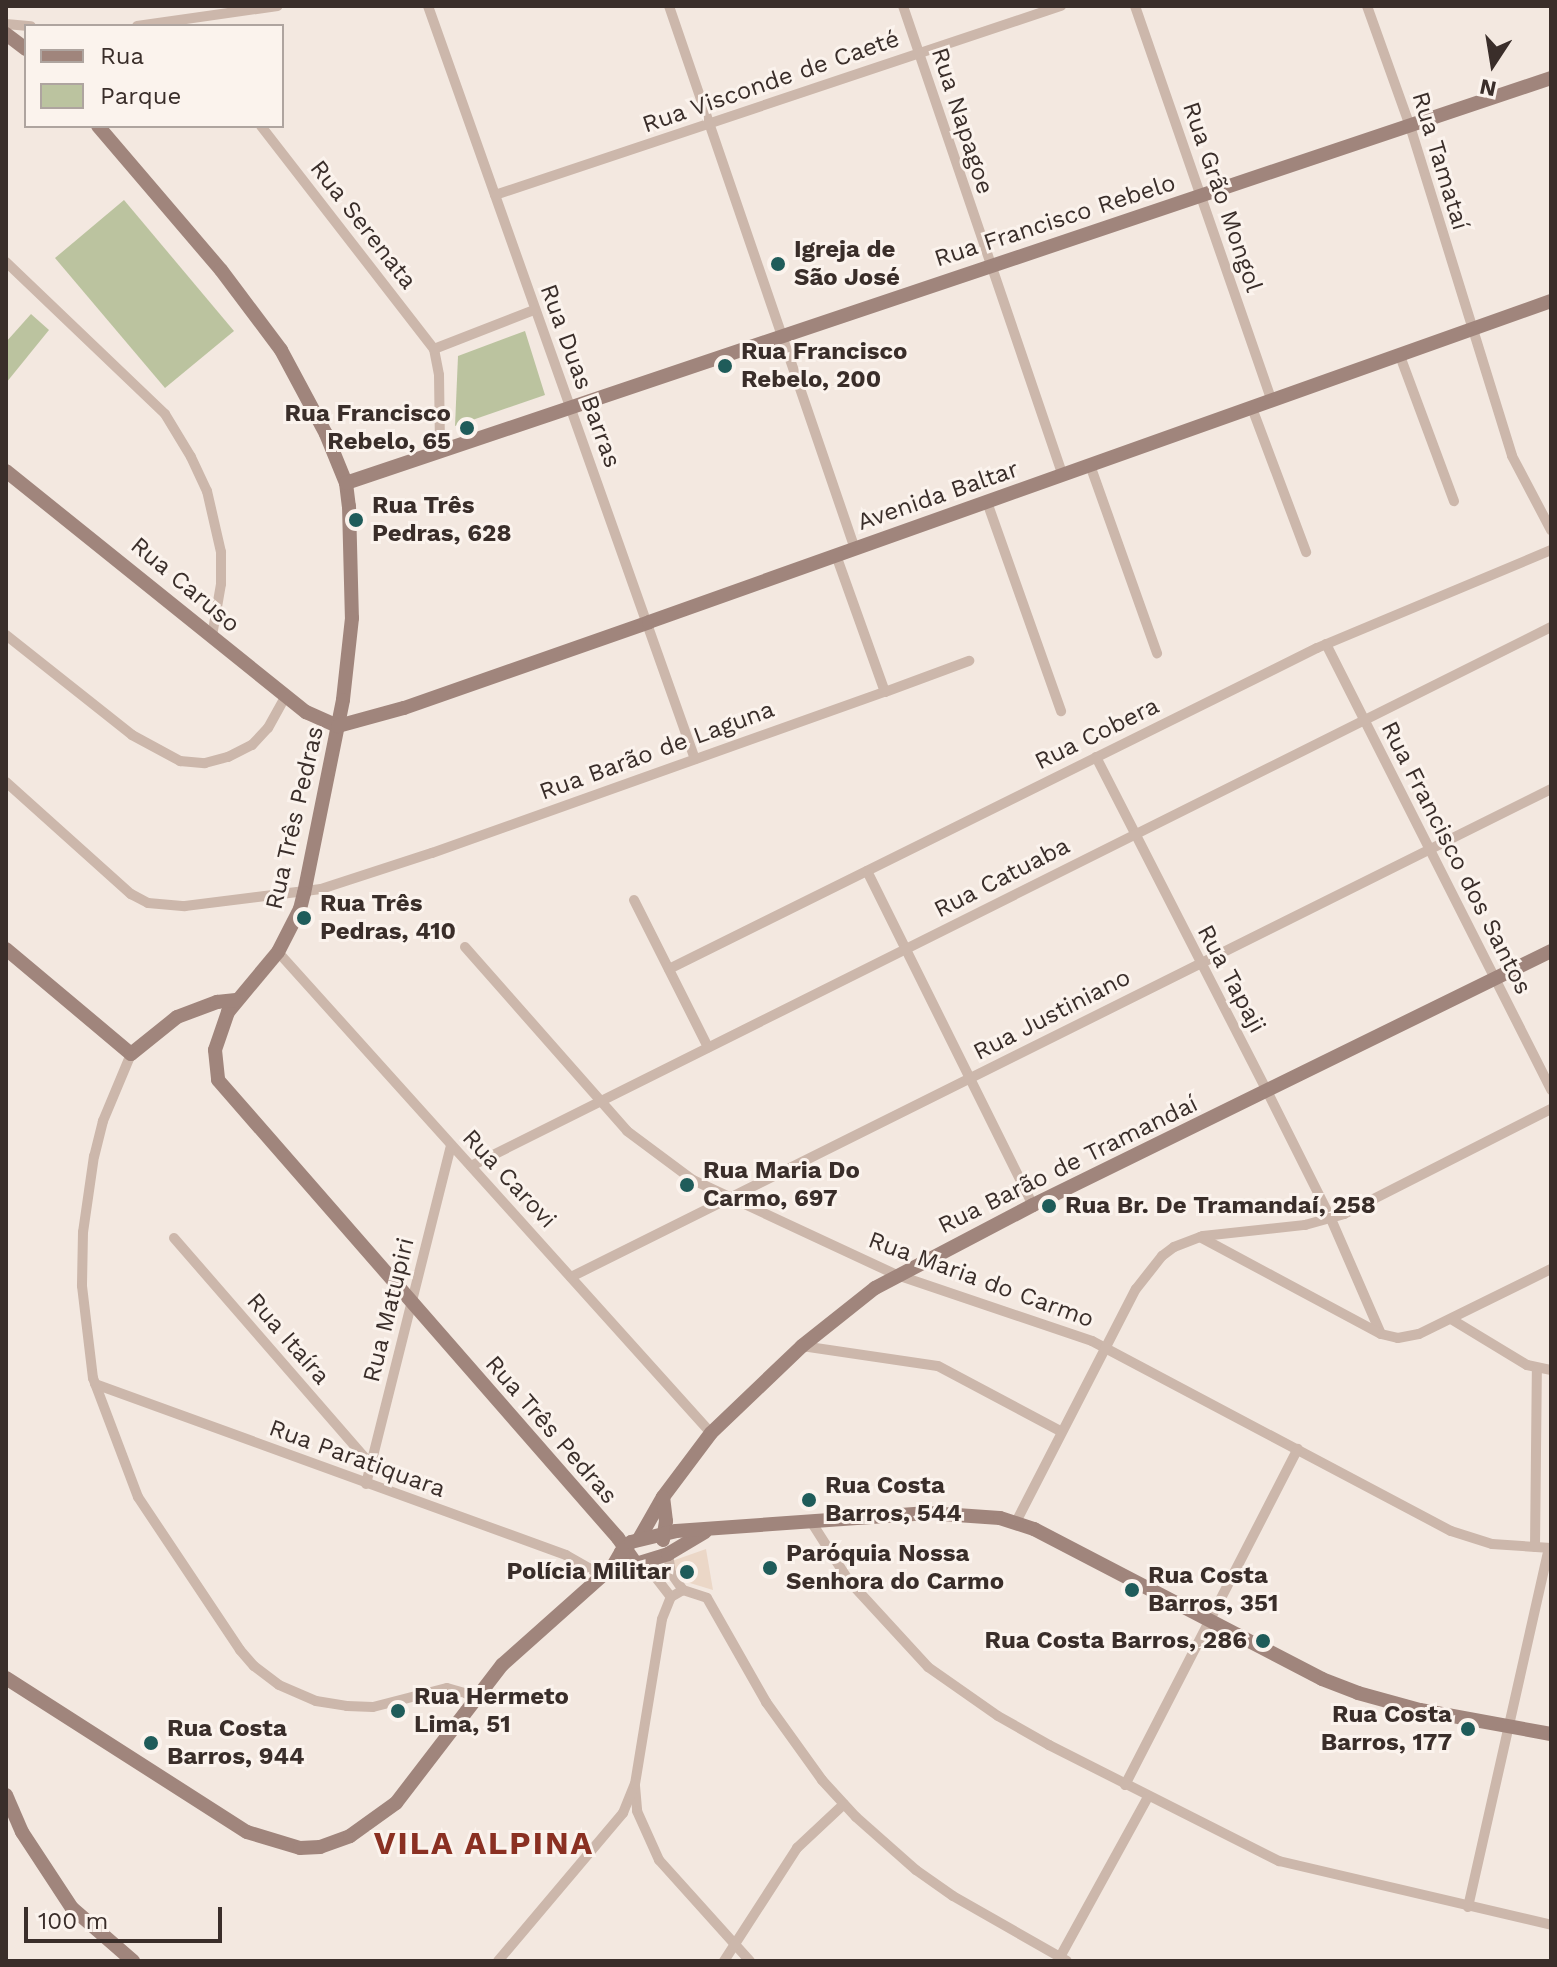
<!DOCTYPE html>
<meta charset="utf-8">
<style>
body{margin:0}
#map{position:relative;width:1557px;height:1967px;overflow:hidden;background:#f3e8e0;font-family:"Work Sans",sans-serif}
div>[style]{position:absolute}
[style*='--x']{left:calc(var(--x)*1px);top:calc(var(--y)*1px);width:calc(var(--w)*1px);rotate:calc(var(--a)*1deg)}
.green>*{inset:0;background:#bbc39f}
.plaza>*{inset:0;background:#ebd7c7}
.street>*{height:10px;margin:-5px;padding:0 5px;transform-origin:5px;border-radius:5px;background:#ccb7ab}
.secondary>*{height:14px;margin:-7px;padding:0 7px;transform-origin:7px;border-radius:7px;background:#a0857c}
.dots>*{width:22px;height:22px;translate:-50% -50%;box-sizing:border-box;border:4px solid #fbf3ed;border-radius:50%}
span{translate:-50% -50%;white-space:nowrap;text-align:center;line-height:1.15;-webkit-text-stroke:6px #fbf3ed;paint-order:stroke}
.street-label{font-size:24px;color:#3a2e2a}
.poi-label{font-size:24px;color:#3a2e2a;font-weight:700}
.left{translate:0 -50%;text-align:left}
.right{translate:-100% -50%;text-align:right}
.district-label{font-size:32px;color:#8a3022;font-weight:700;letter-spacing:2px}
.frame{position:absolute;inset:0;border:8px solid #3a2e2a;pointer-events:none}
.legend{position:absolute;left:24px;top:24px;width:260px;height:104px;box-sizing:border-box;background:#fbf3ed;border:2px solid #aea49f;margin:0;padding:10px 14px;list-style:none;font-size:24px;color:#3a2e2a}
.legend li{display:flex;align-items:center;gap:16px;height:40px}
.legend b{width:40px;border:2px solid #aea49f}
.north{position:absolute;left:1453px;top:24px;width:80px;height:80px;-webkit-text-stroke:6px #fbf3ed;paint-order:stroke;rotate:192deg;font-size:22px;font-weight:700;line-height:32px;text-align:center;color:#3a2e2a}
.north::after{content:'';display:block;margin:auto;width:28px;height:36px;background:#3a2e2a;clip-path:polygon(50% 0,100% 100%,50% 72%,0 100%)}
.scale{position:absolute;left:24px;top:1907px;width:198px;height:36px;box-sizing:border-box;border:4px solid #3a2e2a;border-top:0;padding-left:10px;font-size:24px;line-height:28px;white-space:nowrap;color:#3a2e2a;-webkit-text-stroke:6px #fbf3ed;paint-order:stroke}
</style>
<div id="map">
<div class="green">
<i style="clip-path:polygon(124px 200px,234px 331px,165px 388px,55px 258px)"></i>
<i style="clip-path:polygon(31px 314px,49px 330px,6px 383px,6px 342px)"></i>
<i style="clip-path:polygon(525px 331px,545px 395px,455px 426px,458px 356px)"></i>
</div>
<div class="plaza">
<i style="clip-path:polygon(706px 1549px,713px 1590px,680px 1580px,672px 1561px)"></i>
</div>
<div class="street">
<i style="--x:428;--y:6;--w:799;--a:70.48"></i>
<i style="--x:669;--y:6;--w:574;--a:71.09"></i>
<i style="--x:903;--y:6;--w:496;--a:71.2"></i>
<i style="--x:1135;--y:6;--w:418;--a:70.9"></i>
<i style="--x:1367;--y:6;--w:127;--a:70.3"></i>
<i style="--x:1410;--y:126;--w:345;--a:72.8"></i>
<i style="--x:1512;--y:456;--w:84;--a:62.2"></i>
<i style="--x:6;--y:24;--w:25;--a:5"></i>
<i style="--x:137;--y:26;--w:142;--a:-8.1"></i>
<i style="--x:261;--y:126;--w:282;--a:52.2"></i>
<i style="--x:434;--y:349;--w:26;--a:79"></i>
<i style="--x:439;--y:375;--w:76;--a:89.2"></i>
<i style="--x:495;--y:195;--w:597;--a:-18.47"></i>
<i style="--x:6;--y:262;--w:220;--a:43.7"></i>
<i style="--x:165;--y:414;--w:50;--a:58.8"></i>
<i style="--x:191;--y:457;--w:38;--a:65"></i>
<i style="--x:207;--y:491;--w:63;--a:77.1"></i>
<i style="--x:221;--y:552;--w:32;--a:90"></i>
<i style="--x:221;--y:584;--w:53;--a:99.8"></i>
<i style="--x:434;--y:349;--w:107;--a:-21.3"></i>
<i style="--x:1400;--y:356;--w:155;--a:69.6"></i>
<i style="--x:1252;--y:408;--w:154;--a:69.4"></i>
<i style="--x:1090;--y:465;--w:200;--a:70.4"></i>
<i style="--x:987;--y:502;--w:222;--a:70.5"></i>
<i style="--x:6;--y:635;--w:161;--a:38.4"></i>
<i style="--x:132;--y:735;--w:55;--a:28.4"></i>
<i style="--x:180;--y:761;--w:25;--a:5"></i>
<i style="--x:205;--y:763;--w:24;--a:-15"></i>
<i style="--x:228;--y:757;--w:27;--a:-27"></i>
<i style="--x:252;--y:745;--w:23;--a:-47"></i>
<i style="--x:268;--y:728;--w:37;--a:-61"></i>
<i style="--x:1326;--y:644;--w:500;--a:63.2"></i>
<i style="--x:885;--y:692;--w:90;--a:-20.3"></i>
<i style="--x:1096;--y:757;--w:375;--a:62.9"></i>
<i style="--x:1267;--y:1091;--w:143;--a:63.4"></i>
<i style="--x:1331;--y:1219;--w:125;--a:66.5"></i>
<i style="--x:6;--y:782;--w:168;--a:41.9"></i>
<i style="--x:131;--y:894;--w:19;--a:28"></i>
<i style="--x:148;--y:903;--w:37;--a:5"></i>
<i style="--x:185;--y:906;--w:137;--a:-7.1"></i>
<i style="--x:321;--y:889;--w:117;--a:-18"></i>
<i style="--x:432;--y:853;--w:481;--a:-19.6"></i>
<i style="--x:885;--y:692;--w:145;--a:-109.7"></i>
<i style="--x:867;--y:871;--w:373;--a:63.6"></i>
<i style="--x:634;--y:900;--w:165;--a:63.3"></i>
<i style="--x:465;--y:947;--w:245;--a:48.6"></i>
<i style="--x:627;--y:1131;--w:82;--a:36.6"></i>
<i style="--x:693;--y:1180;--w:225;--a:25"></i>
<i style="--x:897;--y:1275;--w:206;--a:18.7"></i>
<i style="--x:1092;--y:1341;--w:406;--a:27.9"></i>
<i style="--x:1451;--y:1531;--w:43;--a:17.6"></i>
<i style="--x:1492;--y:1544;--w:59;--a:3.9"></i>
<i style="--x:278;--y:952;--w:647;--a:48.01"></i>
<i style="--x:669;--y:969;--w:723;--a:-26.35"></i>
<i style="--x:1317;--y:648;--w:254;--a:-22.7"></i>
<i style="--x:131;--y:1054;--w:73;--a:112.7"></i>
<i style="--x:103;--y:1121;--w:36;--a:104"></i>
<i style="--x:94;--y:1156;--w:77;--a:98.2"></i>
<i style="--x:83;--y:1232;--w:54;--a:91.1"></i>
<i style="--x:82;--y:1286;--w:93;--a:83.2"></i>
<i style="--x:93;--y:1378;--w:127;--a:69.3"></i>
<i style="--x:138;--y:1497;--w:184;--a:56.3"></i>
<i style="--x:240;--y:1650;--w:21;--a:49"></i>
<i style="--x:254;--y:1666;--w:31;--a:37"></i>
<i style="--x:279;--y:1685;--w:40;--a:23.4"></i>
<i style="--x:316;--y:1701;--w:31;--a:9"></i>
<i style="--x:347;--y:1706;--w:26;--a:2"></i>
<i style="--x:373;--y:1707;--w:76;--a:-14.4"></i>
<i style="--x:447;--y:1688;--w:32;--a:16"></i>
<i style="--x:471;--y:1166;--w:1207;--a:-26.52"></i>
<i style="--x:1200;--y:1237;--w:205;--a:28.2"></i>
<i style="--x:1381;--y:1334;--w:17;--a:13"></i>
<i style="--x:1398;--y:1338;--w:21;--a:-11"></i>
<i style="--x:1419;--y:1334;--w:147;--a:-26.2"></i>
<i style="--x:174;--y:1238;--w:301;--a:49"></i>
<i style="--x:571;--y:1277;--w:1095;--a:-26.47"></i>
<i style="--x:1451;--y:1319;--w:89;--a:31.2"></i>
<i style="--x:1527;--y:1365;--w:25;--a:12"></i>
<i style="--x:802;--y:1346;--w:137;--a:8.4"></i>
<i style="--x:938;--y:1366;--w:140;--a:28"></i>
<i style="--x:95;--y:1384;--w:501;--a:19.95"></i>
<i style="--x:566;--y:1555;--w:43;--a:29.6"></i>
<i style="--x:366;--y:1484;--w:349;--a:-75.9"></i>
<i style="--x:1016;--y:1522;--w:262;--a:-62.8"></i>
<i style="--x:1136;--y:1289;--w:42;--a:-51.8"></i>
<i style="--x:1162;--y:1256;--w:15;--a:-37"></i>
<i style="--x:1174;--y:1247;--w:31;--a:-21"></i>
<i style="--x:1203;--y:1236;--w:103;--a:-6.2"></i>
<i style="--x:1305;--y:1225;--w:41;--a:-15.8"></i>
<i style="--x:1344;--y:1214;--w:232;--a:-26.9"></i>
<i style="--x:812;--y:1523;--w:69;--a:57.5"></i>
<i style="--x:849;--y:1581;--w:117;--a:47.4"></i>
<i style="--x:928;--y:1667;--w:85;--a:35"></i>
<i style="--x:998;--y:1716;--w:59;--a:29.6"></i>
<i style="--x:1049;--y:1745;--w:258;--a:26.8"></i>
<i style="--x:1279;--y:1861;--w:279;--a:13.2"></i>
<i style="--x:1535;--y:1547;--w:178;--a:-89.4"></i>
<i style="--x:668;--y:1554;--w:19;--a:81"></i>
<i style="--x:671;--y:1573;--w:21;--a:55"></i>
<i style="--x:636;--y:1564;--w:20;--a:30"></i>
<i style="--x:653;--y:1574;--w:29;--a:52"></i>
<i style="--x:1125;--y:1785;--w:378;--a:-62.8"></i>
<i style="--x:635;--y:1786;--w:25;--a:85"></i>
<i style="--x:637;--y:1811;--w:54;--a:65.8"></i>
<i style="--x:659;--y:1860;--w:136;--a:48"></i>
<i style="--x:1468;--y:1907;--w:368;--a:-77.3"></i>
<i style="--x:1060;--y:1957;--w:183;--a:-61.2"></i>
<i style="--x:498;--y:1961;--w:194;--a:-49.8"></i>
<i style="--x:623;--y:1813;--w:31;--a:-68"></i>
<i style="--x:635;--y:1784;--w:167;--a:-80.7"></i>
<i style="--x:662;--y:1619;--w:24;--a:-68"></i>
<i style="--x:671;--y:1597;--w:14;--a:-30"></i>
<i style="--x:683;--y:1590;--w:25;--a:18"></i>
<i style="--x:707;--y:1598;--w:120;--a:60.4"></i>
<i style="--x:766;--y:1702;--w:96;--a:54.3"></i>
<i style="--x:822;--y:1780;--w:50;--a:47.4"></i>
<i style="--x:856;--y:1817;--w:80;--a:41.5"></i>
<i style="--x:916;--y:1870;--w:45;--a:35.1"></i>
<i style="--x:953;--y:1896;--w:131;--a:29.7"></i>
<i style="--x:724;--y:1961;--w:135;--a:-57.1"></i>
<i style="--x:797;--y:1848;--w:64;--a:-43.1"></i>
</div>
<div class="secondary">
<i style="--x:6;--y:34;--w:25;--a:37"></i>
<i style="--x:98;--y:126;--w:189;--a:49.5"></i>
<i style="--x:221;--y:270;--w:100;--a:53.1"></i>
<i style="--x:281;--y:350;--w:95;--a:61.8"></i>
<i style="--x:326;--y:434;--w:53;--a:67.8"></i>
<i style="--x:346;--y:483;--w:23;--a:83"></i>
<i style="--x:349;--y:506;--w:112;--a:88.5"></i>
<i style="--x:352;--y:618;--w:82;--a:96.3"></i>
<i style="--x:343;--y:700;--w:197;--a:101.4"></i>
<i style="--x:304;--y:893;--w:16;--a:104"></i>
<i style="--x:300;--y:909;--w:48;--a:117.1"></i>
<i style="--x:278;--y:952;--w:78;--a:129.8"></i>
<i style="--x:228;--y:1012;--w:40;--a:108.9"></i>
<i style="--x:215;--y:1050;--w:30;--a:84"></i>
<i style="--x:218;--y:1080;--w:608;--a:48.87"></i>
<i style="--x:618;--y:1538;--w:32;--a:55"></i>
<i style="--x:6;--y:471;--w:385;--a:38.8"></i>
<i style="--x:306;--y:712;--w:35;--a:24"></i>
<i style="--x:338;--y:726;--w:68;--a:-15.3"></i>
<i style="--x:404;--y:708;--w:260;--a:-19.3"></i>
<i style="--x:649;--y:622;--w:957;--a:-19.59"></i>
<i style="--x:346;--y:483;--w:1271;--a:-18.58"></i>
<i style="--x:6;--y:949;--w:163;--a:40"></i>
<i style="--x:131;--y:1054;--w:59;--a:-38.8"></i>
<i style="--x:177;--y:1017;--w:43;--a:-20.6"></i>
<i style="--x:217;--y:1002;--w:19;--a:-6"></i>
<i style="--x:639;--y:1539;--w:48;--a:-60.3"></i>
<i style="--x:663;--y:1497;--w:80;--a:-53.1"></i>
<i style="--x:711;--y:1433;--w:126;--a:-43.7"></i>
<i style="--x:802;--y:1346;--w:93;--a:-38.5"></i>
<i style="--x:875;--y:1288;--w:178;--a:-27.7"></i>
<i style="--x:1033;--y:1205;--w:577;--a:-26.12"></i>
<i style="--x:663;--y:1540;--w:19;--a:-81"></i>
<i style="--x:666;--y:1521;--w:24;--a:-97"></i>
<i style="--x:613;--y:1566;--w:23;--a:-5"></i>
<i style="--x:636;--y:1564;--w:34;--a:-17"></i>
<i style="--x:668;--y:1554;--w:43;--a:-30.7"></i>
<i style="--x:6;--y:1678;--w:286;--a:32.6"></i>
<i style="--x:247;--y:1832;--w:55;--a:16.8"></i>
<i style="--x:300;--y:1848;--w:20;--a:-3"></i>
<i style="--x:320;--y:1847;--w:32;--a:-20"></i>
<i style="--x:350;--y:1836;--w:57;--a:-35.7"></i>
<i style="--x:396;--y:1803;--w:174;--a:-52.5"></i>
<i style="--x:502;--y:1665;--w:149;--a:-41.7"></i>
<i style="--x:613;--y:1566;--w:16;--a:-60"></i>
<i style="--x:621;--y:1552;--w:14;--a:-45"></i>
<i style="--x:631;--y:1542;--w:46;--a:-13.7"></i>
<i style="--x:676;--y:1531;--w:253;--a:-4.1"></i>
<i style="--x:928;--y:1513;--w:72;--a:4"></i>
<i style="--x:1000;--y:1518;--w:36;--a:18"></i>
<i style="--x:1034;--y:1529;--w:325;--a:27.5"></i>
<i style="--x:1322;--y:1679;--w:39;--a:21"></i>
<i style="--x:1358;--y:1693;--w:64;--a:15.3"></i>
<i style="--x:1420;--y:1710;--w:133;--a:10.4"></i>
<i style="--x:6;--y:1795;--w:40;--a:66.6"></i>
<i style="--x:22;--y:1832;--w:91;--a:56.7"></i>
<i style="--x:72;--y:1908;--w:81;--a:41"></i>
</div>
<div class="dots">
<i style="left:778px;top:264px;background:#1f5c5a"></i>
<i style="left:725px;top:366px;background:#1f5c5a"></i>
<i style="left:467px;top:428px;background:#1f5c5a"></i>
<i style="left:356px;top:520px;background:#1f5c5a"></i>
<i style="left:304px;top:918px;background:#1f5c5a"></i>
<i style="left:687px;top:1185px;background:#1f5c5a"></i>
<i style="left:1049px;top:1206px;background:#1f5c5a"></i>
<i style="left:809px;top:1500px;background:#1f5c5a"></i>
<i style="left:770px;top:1568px;background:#1f5c5a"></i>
<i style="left:687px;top:1572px;background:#1f5c5a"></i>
<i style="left:1132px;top:1590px;background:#1f5c5a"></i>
<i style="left:1263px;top:1641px;background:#1f5c5a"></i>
<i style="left:398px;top:1711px;background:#1f5c5a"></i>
<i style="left:1468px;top:1729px;background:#1f5c5a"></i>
<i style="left:151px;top:1743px;background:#1f5c5a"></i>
</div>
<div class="street-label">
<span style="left:771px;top:82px;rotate:-19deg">Rua Visconde de Caeté</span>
<span style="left:962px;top:121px;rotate:72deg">Rua Napagoe</span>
<span style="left:1440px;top:161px;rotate:73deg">Rua Tamataí</span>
<span style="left:1222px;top:197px;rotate:71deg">Rua Grão Mongol</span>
<span style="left:1055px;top:221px;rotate:-18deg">Rua Francisco Rebelo</span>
<span style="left:363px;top:225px;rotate:52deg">Rua Serenata</span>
<span style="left:580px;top:376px;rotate:70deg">Rua Duas Barras</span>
<span style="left:938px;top:496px;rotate:-19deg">Avenida Baltar</span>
<span style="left:185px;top:585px;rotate:40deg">Rua Caruso</span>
<span style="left:1097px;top:734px;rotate:-26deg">Rua Cobera</span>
<span style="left:657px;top:751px;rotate:-20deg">Rua Barão de Laguna</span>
<span style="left:295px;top:818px;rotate:-77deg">Rua Três Pedras</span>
<span style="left:1456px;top:858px;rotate:63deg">Rua Francisco dos Santos</span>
<span style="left:1002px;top:878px;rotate:-27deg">Rua Catuaba</span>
<span style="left:1231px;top:979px;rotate:62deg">Rua Tapaji</span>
<span style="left:1052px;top:1015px;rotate:-27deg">Rua Justiniano</span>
<span style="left:1068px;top:1165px;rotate:-26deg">Rua Barão de Tramandaí</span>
<span style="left:509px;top:1179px;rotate:47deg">Rua Carovi</span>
<span style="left:981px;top:1280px;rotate:20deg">Rua Maria do Carmo</span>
<span style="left:389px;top:1310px;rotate:-76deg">Rua Matupiri</span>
<span style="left:288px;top:1339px;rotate:49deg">Rua Itaíra</span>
<span style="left:551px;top:1430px;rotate:49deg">Rua Três Pedras</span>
<span style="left:357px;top:1459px;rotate:20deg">Rua Paratiquara</span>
</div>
<div class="poi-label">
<span class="left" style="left:794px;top:264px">Igreja de<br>São José</span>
<span class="left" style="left:741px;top:366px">Rua Francisco<br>Rebelo, 200</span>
<span class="right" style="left:451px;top:428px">Rua Francisco<br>Rebelo, 65</span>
<span class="left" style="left:372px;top:520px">Rua Três<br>Pedras, 628</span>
<span class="left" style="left:320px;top:918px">Rua Três<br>Pedras, 410</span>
<span class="left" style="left:703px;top:1185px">Rua Maria Do<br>Carmo, 697</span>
<span class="left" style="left:1065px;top:1206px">Rua Br. De Tramandaí, 258</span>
<span class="left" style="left:825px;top:1500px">Rua Costa<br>Barros, 544</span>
<span class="left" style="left:786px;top:1568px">Paróquia Nossa<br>Senhora do Carmo</span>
<span class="right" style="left:671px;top:1572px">Polícia Militar</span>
<span class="left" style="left:1148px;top:1590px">Rua Costa<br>Barros, 351</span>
<span class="right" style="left:1247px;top:1641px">Rua Costa Barros, 286</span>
<span class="left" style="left:414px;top:1711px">Rua Hermeto<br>Lima, 51</span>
<span class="right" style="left:1452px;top:1729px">Rua Costa<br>Barros, 177</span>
<span class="left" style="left:167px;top:1743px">Rua Costa<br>Barros, 944</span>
</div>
<div class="district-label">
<span style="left:484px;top:1843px">VILA ALPINA</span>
</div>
<div class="frame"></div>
<ul class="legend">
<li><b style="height:10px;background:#a0857c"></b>Rua</li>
<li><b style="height:22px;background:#bbc39f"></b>Parque</li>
</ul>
<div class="north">N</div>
<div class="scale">100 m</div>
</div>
